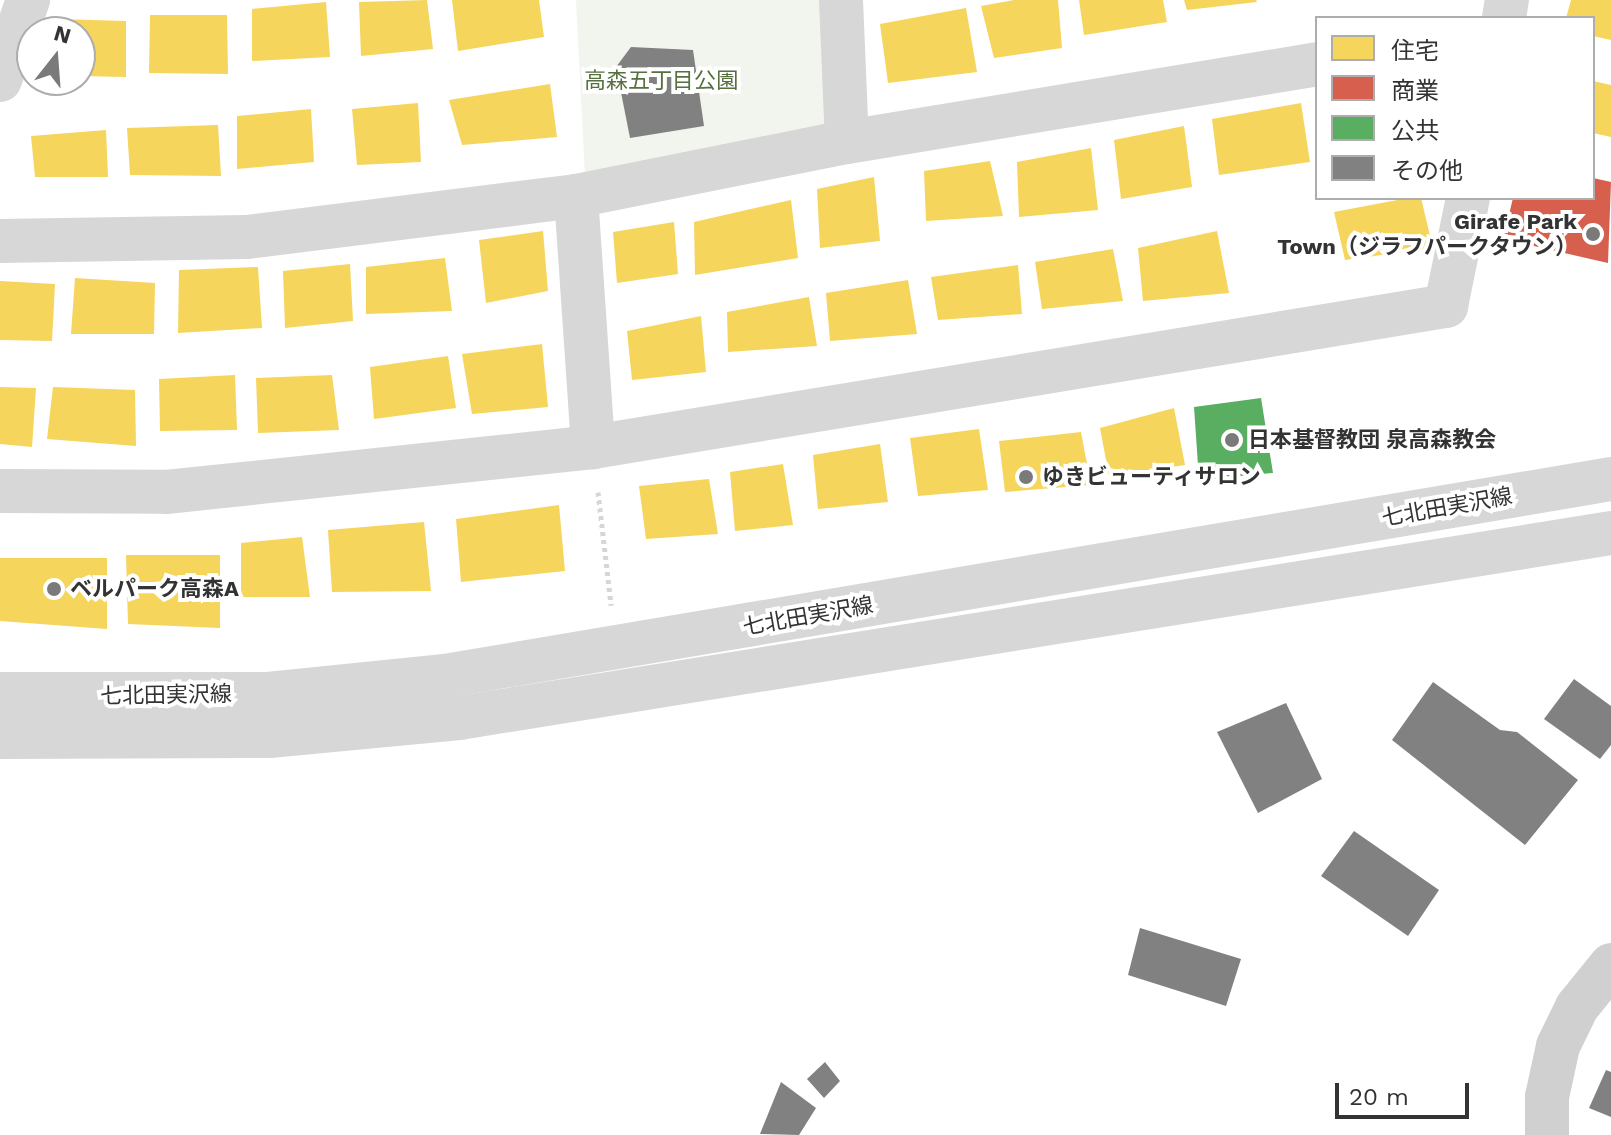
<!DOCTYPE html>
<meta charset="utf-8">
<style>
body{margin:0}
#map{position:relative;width:1611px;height:1135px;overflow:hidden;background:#fff;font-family:"Work Sans","Noto Sans JP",sans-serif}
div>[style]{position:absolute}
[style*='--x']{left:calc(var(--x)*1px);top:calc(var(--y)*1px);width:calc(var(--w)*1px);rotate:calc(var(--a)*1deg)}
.green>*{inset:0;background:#f1f5ed}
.homes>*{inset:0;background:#f6d55c}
.shops>*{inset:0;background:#d6604d}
.public>*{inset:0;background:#5aae61}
.building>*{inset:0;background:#818181}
.path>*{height:5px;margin-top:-2.5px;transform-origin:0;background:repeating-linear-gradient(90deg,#d6d6d6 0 4px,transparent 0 8px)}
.street>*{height:44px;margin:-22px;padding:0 22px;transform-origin:22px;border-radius:22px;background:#d7d7d7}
.secondary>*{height:44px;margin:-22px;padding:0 22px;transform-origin:22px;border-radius:22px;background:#d0d0d0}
.dots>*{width:22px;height:22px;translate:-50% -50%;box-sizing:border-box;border:4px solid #fff;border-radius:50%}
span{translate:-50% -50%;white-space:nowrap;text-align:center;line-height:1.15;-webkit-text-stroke:8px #fff;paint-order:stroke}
.park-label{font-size:22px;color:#56703f}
.poi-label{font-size:22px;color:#333;font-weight:700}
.right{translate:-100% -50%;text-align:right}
.left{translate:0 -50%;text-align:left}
.street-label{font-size:22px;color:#333}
.legend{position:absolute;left:1315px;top:16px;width:280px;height:184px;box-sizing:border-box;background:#fff;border:2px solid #adadad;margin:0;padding:10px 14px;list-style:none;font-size:24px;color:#333}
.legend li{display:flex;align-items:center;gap:16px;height:40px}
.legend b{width:40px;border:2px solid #adadad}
.north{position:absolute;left:16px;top:16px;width:80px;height:80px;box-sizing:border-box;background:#fff;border:2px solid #adadad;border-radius:50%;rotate:17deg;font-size:22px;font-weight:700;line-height:32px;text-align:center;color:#333}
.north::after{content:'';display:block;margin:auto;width:28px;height:36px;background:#7a7a7a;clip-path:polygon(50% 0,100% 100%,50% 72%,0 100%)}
.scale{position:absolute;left:1335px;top:1083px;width:134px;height:36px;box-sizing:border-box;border:4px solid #333;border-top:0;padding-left:10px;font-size:24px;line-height:28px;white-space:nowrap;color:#333;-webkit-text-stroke:6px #fff;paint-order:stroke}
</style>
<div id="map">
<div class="green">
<i style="clip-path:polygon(576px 0,830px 0,834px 119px,812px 137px,585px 175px)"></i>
</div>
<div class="homes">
<i style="clip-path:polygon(427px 0,433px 49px,361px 56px,359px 2px)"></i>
<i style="clip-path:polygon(452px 0,539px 0,544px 37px,458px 51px)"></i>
<i style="clip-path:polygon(1014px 0,1058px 0,1062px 48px,994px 58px,981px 6px)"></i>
<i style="clip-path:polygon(1079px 0,1163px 0,1167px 22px,1084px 35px)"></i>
<i style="clip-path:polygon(1184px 0,1256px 0,1257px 2px,1187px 10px)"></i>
<i style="clip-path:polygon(1571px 0,1611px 0,1611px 40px,1593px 36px,1593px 18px,1566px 18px)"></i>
<i style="clip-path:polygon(326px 2px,330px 57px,252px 61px,252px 9px)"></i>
<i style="clip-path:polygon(966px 8px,977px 72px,888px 83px,880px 24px)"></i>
<i style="clip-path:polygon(150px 15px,227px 15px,228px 74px,149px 73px)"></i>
<i style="clip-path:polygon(58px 19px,126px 21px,126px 77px,80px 76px,80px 32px,58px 32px)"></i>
<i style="clip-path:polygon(1593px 81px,1611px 85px,1611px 137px,1593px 133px)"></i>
<i style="clip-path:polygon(550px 84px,557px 137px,462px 145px,449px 100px)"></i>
<i style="clip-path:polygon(418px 103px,421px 162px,357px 165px,352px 109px)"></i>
<i style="clip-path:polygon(1301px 103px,1310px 162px,1219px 175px,1212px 119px)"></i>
<i style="clip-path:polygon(311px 109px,314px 162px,237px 169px,237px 116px)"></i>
<i style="clip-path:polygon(218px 125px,221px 176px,130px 175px,127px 128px)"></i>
<i style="clip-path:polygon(1184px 126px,1192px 187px,1121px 199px,1114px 140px)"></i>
<i style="clip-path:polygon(106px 130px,108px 177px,35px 177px,31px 136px)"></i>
<i style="clip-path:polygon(1091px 148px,1098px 210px,1019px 217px,1017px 162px)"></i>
<i style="clip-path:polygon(990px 161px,1003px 216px,926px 221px,924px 171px)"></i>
<i style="clip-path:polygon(874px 177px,880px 241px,820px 248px,817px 189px)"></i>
<i style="clip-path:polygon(1408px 198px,1421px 198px,1433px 248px,1345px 260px,1334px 212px)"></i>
<i style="clip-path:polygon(791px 200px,798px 258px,695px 275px,694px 222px)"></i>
<i style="clip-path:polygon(674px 222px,678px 274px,617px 283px,613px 232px)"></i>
<i style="clip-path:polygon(543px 231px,548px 291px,486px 303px,479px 240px)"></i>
<i style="clip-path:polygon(1217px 231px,1229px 293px,1143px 301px,1138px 248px)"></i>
<i style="clip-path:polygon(1113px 249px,1123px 301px,1042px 309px,1035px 262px)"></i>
<i style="clip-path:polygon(445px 258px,452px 311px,366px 314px,366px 267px)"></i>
<i style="clip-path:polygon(350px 264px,353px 321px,285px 328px,283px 271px)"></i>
<i style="clip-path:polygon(1018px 265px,1022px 314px,938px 320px,931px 277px)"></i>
<i style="clip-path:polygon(258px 267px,262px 328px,178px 333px,179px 270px)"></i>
<i style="clip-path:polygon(75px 278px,155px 283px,154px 334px,71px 334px)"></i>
<i style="clip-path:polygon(908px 280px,917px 334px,830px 341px,826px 293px)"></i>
<i style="clip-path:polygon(0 281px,55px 284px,52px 341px,0 340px)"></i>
<i style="clip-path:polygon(809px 297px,817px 346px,728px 352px,727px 312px)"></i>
<i style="clip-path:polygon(701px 316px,706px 372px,632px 380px,627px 331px)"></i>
<i style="clip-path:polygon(542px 344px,548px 407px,472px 414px,462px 354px)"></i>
<i style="clip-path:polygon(448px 356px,456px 408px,374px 419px,370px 367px)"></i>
<i style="clip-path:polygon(235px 375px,237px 430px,160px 431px,159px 379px)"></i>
<i style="clip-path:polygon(332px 375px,339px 430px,258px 433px,256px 378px)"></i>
<i style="clip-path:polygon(0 387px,36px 388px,32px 447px,0 444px)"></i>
<i style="clip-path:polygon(53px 387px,135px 390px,136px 446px,47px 439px)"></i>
<i style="clip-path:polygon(1174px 408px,1185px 465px,1109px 476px,1100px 428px)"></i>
<i style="clip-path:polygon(979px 429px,988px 490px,918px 496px,910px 438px)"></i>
<i style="clip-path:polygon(1081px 432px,1091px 485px,1005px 492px,999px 441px)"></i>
<i style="clip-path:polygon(880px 444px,888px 502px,818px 509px,813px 455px)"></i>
<i style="clip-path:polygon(783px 464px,793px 525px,735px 531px,730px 472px)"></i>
<i style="clip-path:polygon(709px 479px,718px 534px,646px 539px,639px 486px)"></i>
<i style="clip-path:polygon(559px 505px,565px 571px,461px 582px,456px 519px)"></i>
<i style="clip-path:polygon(424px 522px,431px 591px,332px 592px,328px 530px)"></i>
<i style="clip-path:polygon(302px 537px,310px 597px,241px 597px,241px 543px)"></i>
<i style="clip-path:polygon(126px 555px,220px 555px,220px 628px,128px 624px)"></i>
<i style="clip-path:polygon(0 558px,107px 558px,107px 629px,0 621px)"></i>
</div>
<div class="shops">
<i style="clip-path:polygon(1593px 178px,1611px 182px,1608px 263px,1503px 239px,1513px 198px,1593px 198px)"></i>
</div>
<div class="public">
<i style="clip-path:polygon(1261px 398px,1273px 473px,1199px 480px,1194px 407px)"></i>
</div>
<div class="building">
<i style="clip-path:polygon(631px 47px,693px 50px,704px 126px,630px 138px,616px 67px)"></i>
<i style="clip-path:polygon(1574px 679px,1611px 706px,1611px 745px,1600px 759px,1544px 719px)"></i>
<i style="clip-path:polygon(1433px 682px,1500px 730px,1517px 732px,1578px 780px,1525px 845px,1392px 740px)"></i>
<i style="clip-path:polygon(1286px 703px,1322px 779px,1258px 813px,1217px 732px)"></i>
<i style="clip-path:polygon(1354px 831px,1439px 890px,1408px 936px,1321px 876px)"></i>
<i style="clip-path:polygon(1140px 928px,1241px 959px,1226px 1006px,1128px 975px)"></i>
<i style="clip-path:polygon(825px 1062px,840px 1081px,824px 1098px,807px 1079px)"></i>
<i style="clip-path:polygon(1606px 1070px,1611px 1072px,1611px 1117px,1589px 1108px)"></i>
<i style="clip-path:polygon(781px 1082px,816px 1108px,799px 1135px,760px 1134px)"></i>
</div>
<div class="path">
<i style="--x:598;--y:492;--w:114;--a:83.4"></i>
</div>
<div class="street">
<i style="--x:841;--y:0;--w:142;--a:87.6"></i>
<i style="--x:1504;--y:18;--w:18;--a:-81"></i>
<i style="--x:0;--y:80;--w:85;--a:-70.7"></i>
<i style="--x:576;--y:196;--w:252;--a:86.1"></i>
<i style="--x:0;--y:241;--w:247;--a:-0.9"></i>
<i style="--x:247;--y:237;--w:332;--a:-7.1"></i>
<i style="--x:576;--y:196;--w:276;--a:-11.3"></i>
<i style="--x:847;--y:142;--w:476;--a:-9.4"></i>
<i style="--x:0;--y:491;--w:166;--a:0.3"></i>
<i style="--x:166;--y:492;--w:429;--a:-6"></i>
<i style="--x:593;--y:447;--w:865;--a:-9.39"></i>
<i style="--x:1446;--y:306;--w:110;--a:-78.5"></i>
<i style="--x:0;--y:694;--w:268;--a:0"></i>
<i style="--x:268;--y:694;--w:178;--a:-5.8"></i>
<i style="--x:445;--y:676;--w:1183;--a:-9.59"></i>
<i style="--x:0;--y:737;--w:269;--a:-0.2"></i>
<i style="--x:269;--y:736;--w:191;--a:-5.4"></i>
<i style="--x:459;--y:718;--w:1167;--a:-9.12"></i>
</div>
<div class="secondary">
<i style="--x:1547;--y:1135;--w:38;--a:-90"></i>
<i style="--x:1547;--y:1097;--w:52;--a:-77.8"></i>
<i style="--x:1558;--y:1046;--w:43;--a:-64"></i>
<i style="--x:1577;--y:1007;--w:54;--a:-51"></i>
</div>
<div class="dots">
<i style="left:1593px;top:234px;background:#7a7a7a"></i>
<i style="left:1232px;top:440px;background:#7a7a7a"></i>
<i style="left:1026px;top:477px;background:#7a7a7a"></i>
<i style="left:54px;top:589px;background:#7a7a7a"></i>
</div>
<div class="park-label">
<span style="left:661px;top:81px">高森五丁目公園</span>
</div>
<div class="poi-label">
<span class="right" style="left:1577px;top:234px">Girafe Park<br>Town（ジラフパークタウン）</span>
<span class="left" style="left:1248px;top:440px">日本基督教団 泉高森教会</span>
<span class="left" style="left:1042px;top:477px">ゆきビューティサロン</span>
<span class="left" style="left:70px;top:589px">ベルパーク高森A</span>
</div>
<div class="street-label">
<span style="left:1447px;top:507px;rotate:-10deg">七北田実沢線</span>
<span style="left:808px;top:616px;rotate:-10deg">七北田実沢線</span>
<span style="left:166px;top:695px;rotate:-1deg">七北田実沢線</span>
</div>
<ul class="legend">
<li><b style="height:22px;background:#f6d55c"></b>住宅</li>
<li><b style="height:22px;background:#d6604d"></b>商業</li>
<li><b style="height:22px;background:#5aae61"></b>公共</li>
<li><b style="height:22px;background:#818181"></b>その他</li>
</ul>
<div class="north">N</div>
<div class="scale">20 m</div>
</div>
